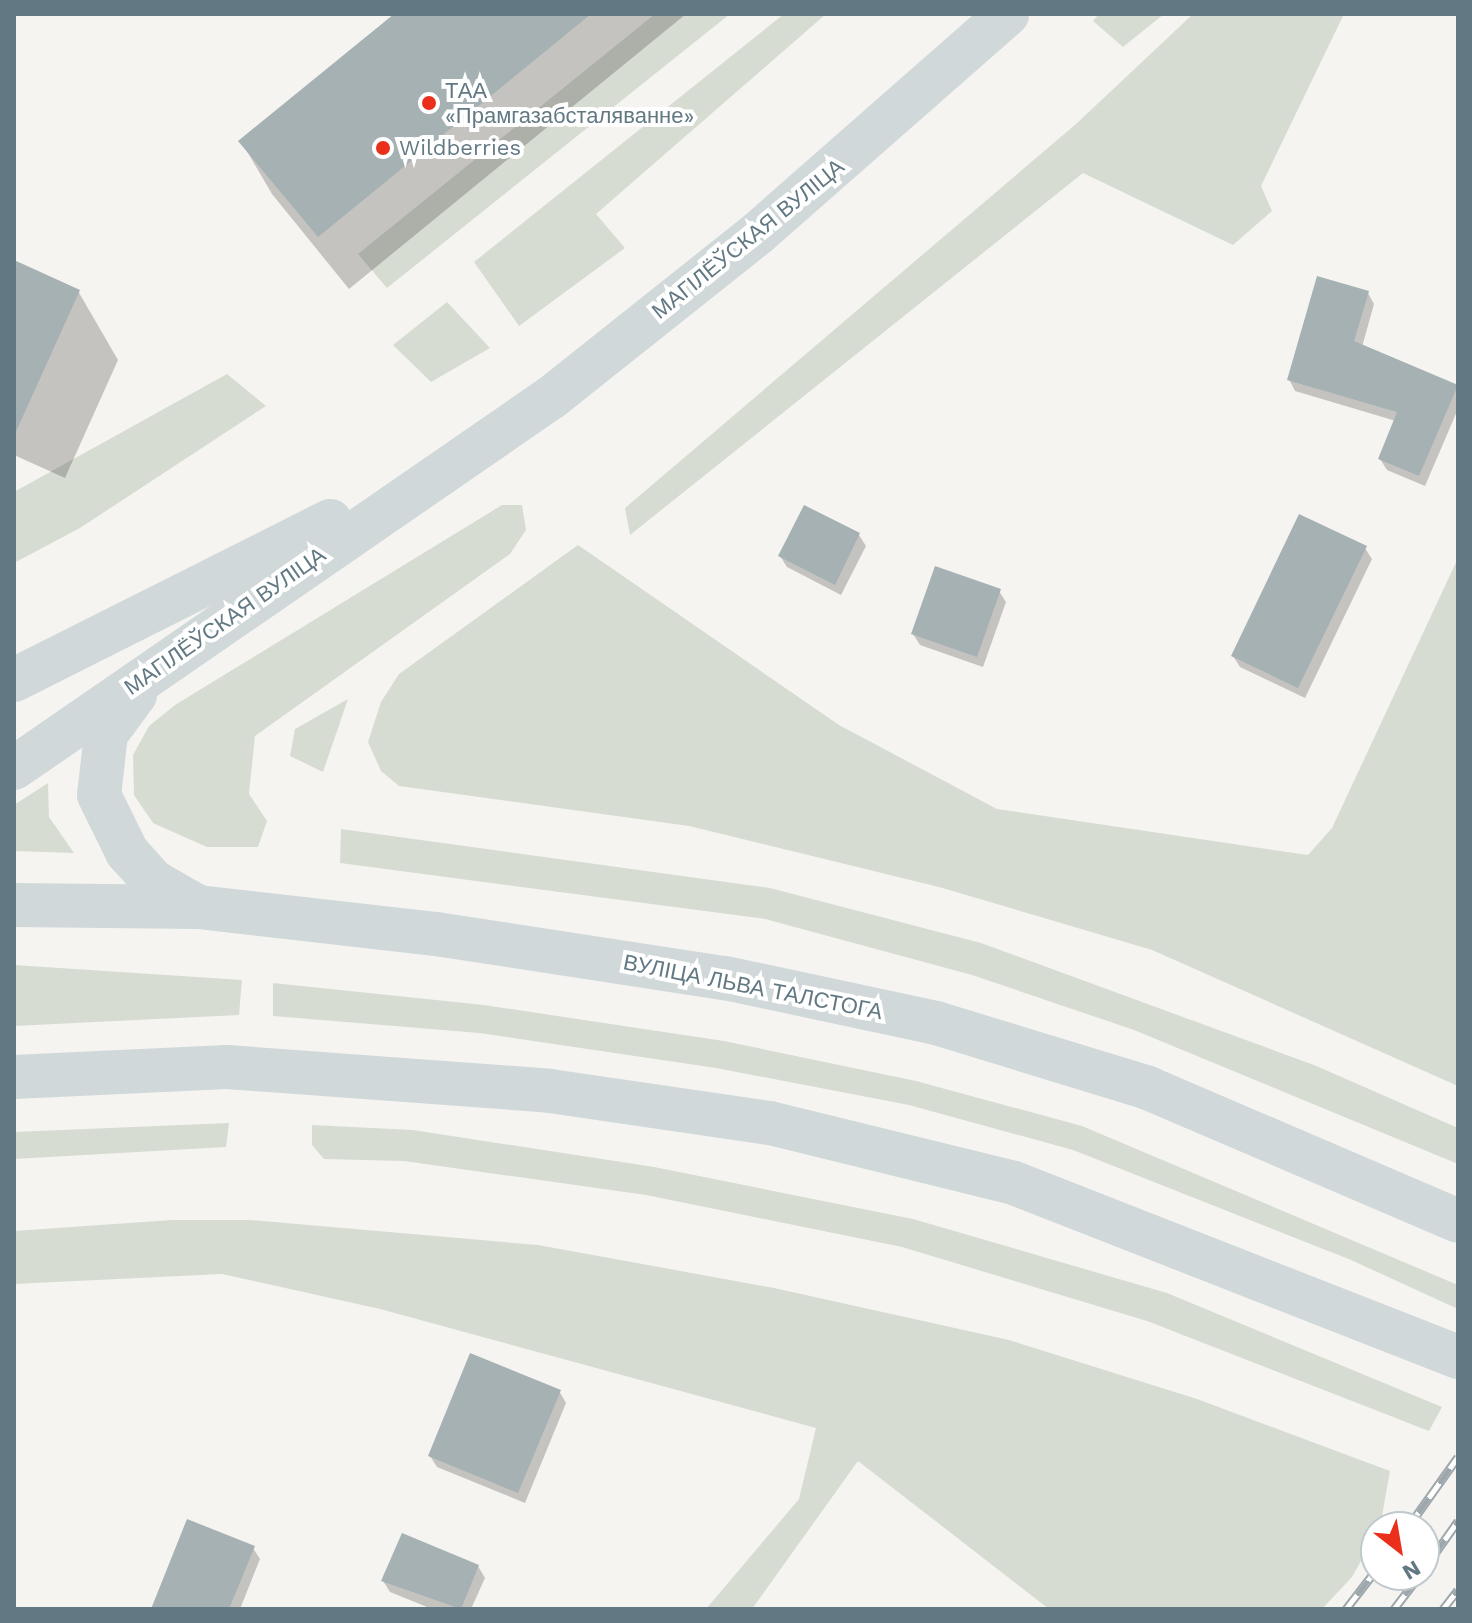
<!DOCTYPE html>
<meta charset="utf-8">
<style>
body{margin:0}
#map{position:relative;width:1472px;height:1623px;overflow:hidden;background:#f5f4f1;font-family:"Work Sans",sans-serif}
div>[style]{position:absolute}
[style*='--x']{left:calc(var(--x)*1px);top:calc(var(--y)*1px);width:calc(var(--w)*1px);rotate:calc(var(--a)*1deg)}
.green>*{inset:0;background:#d7dcd2}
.shadow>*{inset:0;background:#0003}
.building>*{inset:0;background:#a6b1b4}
.primary>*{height:44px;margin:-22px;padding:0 22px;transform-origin:22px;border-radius:22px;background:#d0d8da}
.rail>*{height:9px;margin-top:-4.5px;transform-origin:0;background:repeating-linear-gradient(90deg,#fff 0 18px,#9ea7ab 0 36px);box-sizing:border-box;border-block:2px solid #9ea7ab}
.dots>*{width:22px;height:22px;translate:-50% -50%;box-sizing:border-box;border:4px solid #fff;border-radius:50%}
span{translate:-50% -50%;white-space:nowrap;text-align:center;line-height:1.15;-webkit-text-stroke:8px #fff;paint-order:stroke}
.poi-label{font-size:22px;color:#627983}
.left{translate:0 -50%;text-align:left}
.street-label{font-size:22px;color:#627983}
.frame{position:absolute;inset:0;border:16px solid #627983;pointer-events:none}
.north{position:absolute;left:1360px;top:1511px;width:80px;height:80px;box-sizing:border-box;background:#fff;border:2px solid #c0c9cd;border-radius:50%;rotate:149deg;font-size:22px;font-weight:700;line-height:32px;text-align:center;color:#627983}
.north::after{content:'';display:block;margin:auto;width:28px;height:36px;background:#ea2f1b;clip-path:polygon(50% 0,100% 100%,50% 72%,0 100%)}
</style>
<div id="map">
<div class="green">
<i style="clip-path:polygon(655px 14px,730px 14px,387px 288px,358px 254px)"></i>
<i style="clip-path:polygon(784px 14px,826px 14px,596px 214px,625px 248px,519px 326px,474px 262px)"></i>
<i style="clip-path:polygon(1099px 14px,1164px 14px,1123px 47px,1093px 21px)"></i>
<i style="clip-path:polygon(1193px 14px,1344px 14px,1261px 186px,1272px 211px,1233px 245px,1083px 173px,630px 535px,625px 508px,1076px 124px)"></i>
<i style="clip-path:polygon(447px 302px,490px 348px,431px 382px,393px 345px)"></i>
<i style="clip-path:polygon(227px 374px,266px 406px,80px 528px,14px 563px,14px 492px)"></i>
<i style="clip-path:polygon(502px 505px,522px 505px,526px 530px,510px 554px,255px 736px,249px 794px,267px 821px,258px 847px,207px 847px,153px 823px,134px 795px,133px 755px,149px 726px,175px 705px)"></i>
<i style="clip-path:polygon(578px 545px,839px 725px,997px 809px,1308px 855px,1332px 828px,1458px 558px,1458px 1086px,1152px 950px,939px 887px,689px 826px,399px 786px,381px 771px,368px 742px,381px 702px,399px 674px)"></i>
<i style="clip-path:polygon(348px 699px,323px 772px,290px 756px,295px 729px)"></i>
<i style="clip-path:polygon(48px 783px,49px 817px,74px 853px,14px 851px,14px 805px)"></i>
<i style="clip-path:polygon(341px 829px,770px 888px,981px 943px,1314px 1065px,1458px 1128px,1458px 1164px,1134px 1030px,972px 975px,765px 919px,340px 863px)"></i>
<i style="clip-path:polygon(14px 965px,242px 980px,239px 1015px,14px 1026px)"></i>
<i style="clip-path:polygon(273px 983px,484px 1005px,724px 1041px,916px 1081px,1082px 1126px,1458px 1285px,1458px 1309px,1351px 1260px,1073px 1150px,909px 1105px,716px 1068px,479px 1033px,273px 1016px)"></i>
<i style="clip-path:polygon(229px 1123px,226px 1147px,14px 1159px,14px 1132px)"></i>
<i style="clip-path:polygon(312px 1125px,413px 1130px,654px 1167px,913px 1219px,1167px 1293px,1442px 1407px,1429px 1431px,1147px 1321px,902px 1247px,646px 1195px,404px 1161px,324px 1159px,312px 1145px)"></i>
<i style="clip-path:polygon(172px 1220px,250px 1220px,538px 1245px,774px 1288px,1009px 1340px,1197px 1399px,1390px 1471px,1380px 1527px,1352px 1577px,1322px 1609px,1049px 1609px,858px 1461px,752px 1609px,706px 1609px,799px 1499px,816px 1428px,380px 1309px,222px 1274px,14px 1284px,14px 1231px)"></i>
</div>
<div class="shadow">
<i style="clip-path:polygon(397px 14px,686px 14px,349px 289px,272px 194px,241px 141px)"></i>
<i style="clip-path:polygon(14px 262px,78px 291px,118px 360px,65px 478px,14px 455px)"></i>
<i style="clip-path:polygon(1368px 293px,1374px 304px,1362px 347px,1458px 390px,1458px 409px,1425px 486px,1387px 470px,1380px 459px,1396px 421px,1295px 391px,1289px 379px)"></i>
<i style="clip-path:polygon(804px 508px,859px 535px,866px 546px,841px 595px,787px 567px,780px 556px)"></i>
<i style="clip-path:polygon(1365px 548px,1372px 559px,1305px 698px,1240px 667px,1233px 656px)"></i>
<i style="clip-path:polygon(999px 591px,1006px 602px,983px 667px,920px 645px,913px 634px)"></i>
<i style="clip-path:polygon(559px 1391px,566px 1403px,525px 1503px,437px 1467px,430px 1456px)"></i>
<i style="clip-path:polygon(253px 1548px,260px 1559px,240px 1609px,153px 1609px)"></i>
<i style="clip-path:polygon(478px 1566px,485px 1578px,471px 1609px,432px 1609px,390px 1592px,383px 1581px)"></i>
</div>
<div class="building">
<i style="clip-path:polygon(394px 14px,591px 14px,318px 237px,238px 141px)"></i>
<i style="clip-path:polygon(14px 260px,80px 290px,14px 436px)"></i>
<i style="clip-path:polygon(1317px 276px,1369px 291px,1354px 341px,1458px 385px,1419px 476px,1378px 459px,1397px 412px,1287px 380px)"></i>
<i style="clip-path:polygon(804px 505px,860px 533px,835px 585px,778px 556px)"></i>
<i style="clip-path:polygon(1299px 514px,1367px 546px,1298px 688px,1231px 656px)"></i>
<i style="clip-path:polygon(935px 566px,1001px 589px,977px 657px,911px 634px)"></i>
<i style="clip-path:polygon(470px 1353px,561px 1390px,518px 1493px,428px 1456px)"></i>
<i style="clip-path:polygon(187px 1519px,255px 1546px,229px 1609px,151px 1609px)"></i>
<i style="clip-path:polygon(402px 1533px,479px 1565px,461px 1609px,381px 1581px)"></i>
</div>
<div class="primary">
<i style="--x:14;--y:680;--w:354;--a:-26.7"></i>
<i style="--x:135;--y:695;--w:49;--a:126.6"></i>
<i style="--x:106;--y:734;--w:61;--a:96.5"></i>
<i style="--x:99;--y:795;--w:64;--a:63.8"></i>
<i style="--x:127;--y:852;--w:39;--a:48"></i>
<i style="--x:153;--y:881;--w:52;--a:30"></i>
<i style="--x:14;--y:768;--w:654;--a:-34.59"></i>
<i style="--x:552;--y:397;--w:262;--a:-38.5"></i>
<i style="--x:757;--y:234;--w:333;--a:-41.3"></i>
<i style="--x:14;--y:905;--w:184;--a:0.6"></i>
<i style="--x:198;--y:907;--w:240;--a:6.5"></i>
<i style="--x:436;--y:934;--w:292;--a:8.7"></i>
<i style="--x:725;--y:978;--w:216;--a:12"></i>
<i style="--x:936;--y:1023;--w:222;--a:17"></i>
<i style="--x:1148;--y:1088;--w:337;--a:23.2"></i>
<i style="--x:14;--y:1077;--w:213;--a:-2.7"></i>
<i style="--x:227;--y:1067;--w:324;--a:4.2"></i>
<i style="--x:550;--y:1091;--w:222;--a:8.3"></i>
<i style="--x:770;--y:1123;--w:251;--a:13.8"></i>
<i style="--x:1014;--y:1183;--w:477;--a:21.4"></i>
</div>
<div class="rail">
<i style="--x:1408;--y:1527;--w:86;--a:-54.5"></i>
<i style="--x:1424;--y:1569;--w:59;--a:-54.7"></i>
<i style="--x:1346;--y:1609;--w:49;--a:-52.4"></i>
<i style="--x:1394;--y:1609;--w:43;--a:-52.6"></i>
<i style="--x:1443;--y:1609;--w:24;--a:-52"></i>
</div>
<div class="dots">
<i style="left:429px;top:103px;background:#ea2f1b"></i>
<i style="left:383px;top:148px;background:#ea2f1b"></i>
</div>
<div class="poi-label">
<span class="left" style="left:445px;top:103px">ТАА<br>«Прамгазабсталяванне»</span>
<span class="left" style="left:399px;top:148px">Wildberries</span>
</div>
<div class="street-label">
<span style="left:748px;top:239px;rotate:-39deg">МАГІЛЁЎСКАЯ ВУЛІЦА</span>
<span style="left:225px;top:621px;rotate:-35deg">МАГІЛЁЎСКАЯ ВУЛІЦА</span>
<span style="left:753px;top:987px;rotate:11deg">ВУЛІЦА ЛЬВА ТАЛСТОГА</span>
</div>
<div class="frame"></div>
<div class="north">N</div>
</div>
